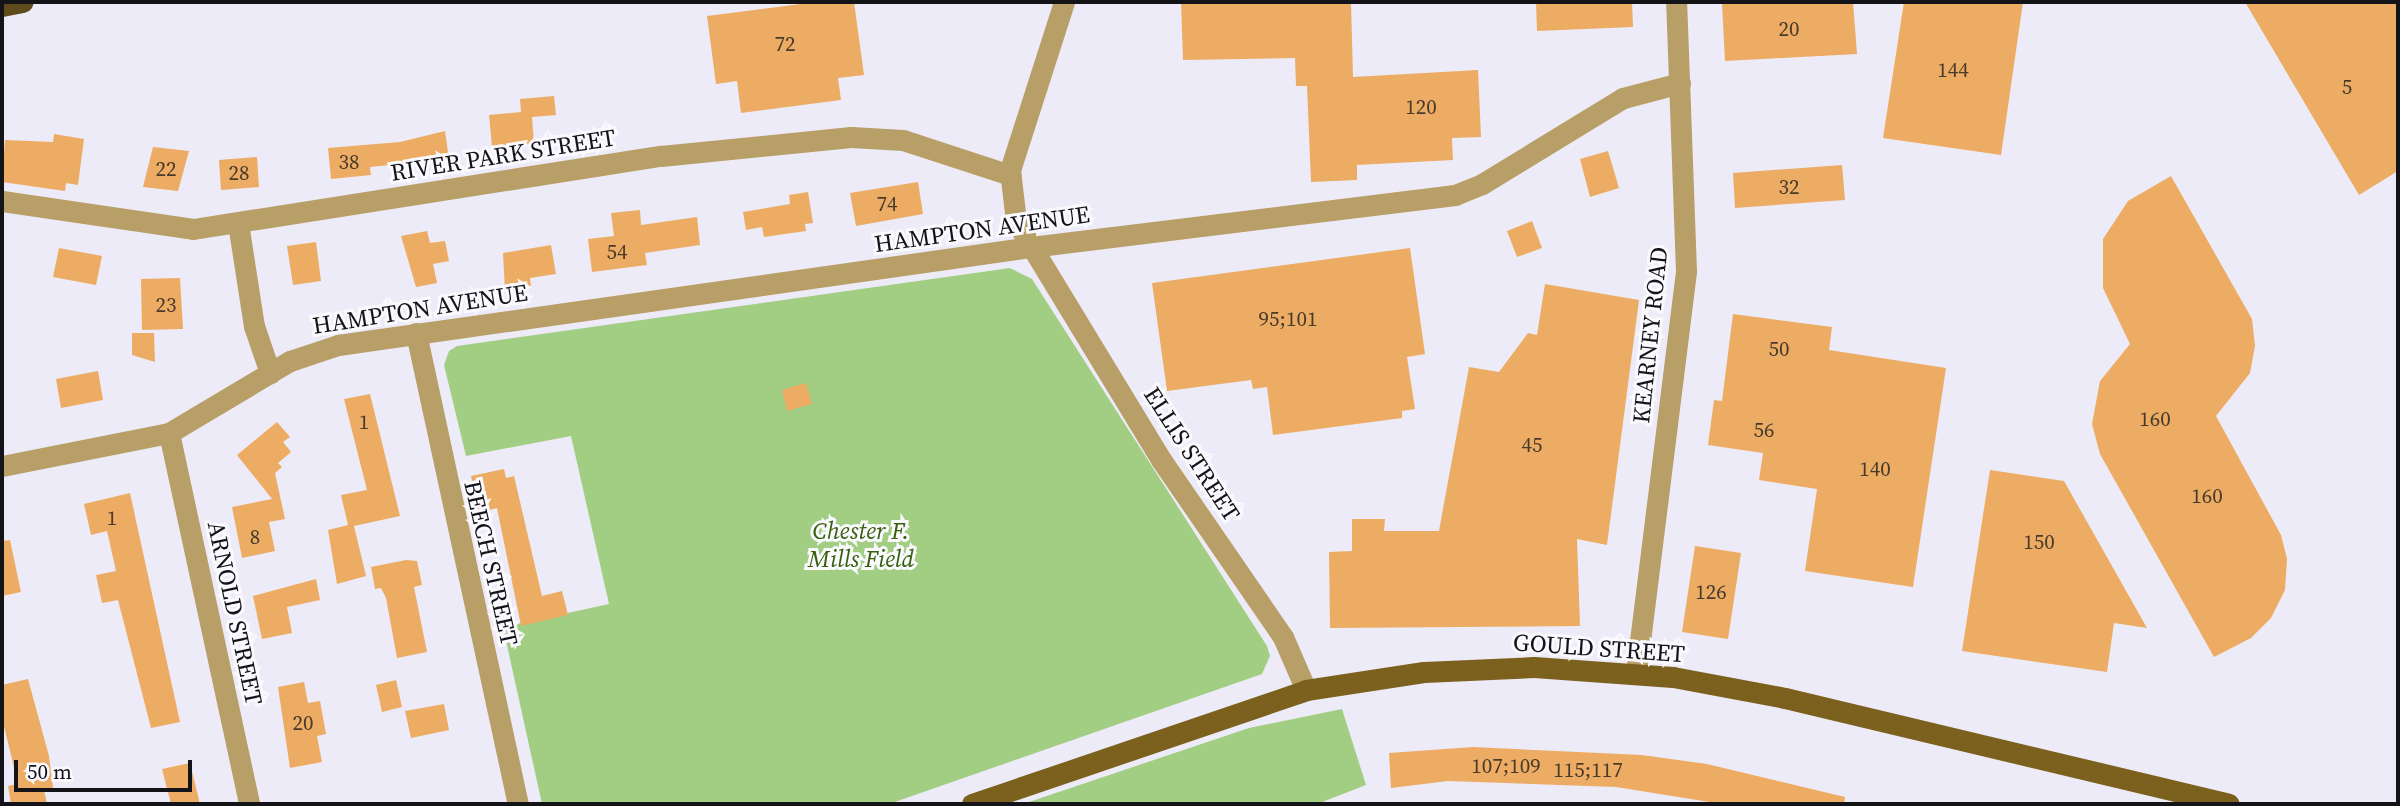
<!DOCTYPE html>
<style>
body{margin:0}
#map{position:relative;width:2400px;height:806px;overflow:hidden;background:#edebf7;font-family:"Source Serif 4",serif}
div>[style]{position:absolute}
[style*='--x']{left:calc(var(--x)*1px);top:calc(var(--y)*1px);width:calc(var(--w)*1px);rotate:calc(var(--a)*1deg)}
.green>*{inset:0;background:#a2ce84}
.building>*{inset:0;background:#ecac63}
.minor>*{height:21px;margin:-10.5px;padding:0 10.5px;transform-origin:10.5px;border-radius:10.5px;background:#b89f67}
.major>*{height:21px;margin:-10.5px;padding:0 10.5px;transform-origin:10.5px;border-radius:10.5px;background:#7b611d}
.highway>*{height:21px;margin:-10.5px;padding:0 10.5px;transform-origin:10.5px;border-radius:10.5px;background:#604c1b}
span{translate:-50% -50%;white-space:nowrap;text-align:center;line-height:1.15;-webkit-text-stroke:6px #faf9fe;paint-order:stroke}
.number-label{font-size:21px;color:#4a3a2b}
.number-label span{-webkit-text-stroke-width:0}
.street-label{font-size:24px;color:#141418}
.park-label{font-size:24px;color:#36600c;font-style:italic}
.frame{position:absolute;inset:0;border:4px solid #141418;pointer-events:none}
.scale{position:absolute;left:14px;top:760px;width:178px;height:32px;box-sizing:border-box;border:4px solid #141418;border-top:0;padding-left:9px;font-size:21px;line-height:24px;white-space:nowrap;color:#141418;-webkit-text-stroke:5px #faf9fe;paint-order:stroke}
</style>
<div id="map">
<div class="green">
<i style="clip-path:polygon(1010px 268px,1032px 279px,1267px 646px,1270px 656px,1262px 674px,889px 804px,542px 804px,503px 627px,609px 604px,571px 436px,466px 456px,444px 365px,449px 351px,457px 346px)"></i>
<i style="clip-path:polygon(1342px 709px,1366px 785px,1317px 804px,1023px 804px,1249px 728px)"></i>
</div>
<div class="building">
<i style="clip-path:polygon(816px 2px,854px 2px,864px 75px,838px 78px,841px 100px,741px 113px,737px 81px,716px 84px,707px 16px)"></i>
<i style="clip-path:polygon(1181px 2px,1351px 2px,1353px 77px,1478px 70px,1481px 137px,1452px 138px,1453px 160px,1357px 165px,1357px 180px,1311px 182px,1307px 86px,1296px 86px,1295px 58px,1183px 60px)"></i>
<i style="clip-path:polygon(1536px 2px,1632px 2px,1633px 27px,1537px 31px)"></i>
<i style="clip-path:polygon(1755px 2px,1853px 2px,1857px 54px,1725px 61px,1722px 4px)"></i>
<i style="clip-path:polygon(1904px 2px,2023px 2px,2001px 155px,1883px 138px)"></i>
<i style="clip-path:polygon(2245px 2px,2398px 2px,2398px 171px,2359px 195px)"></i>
<i style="clip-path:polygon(554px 96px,556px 115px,532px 117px,534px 143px,492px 147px,489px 115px,521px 112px,520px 99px)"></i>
<i style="clip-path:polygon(445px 131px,449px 159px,370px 167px,371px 175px,331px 179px,328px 148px,400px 142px)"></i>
<i style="clip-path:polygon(54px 134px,84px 139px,78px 185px,66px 183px,65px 191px,2px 182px,5px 140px,53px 142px)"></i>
<i style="clip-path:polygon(153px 147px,189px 151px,178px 191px,143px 187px)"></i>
<i style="clip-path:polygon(1608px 151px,1619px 188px,1590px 197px,1580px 159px)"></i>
<i style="clip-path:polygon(257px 157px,259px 187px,221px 190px,219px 160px)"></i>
<i style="clip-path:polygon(1842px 165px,1845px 200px,1735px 208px,1733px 173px)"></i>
<i style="clip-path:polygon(2171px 176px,2252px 319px,2255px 346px,2250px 373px,2216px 416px,2281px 535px,2287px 559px,2285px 590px,2271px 618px,2251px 638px,2214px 657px,2100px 454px,2092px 424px,2100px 381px,2130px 344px,2103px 288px,2103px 239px,2128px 201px)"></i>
<i style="clip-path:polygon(918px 182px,923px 214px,856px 226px,850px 193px)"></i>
<i style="clip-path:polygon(808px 192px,813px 223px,805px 224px,806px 231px,764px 237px,762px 227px,746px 230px,743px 212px,790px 204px,789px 195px)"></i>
<i style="clip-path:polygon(640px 210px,641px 225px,697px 217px,700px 245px,645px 253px,647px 265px,592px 272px,588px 239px,614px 236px,611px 213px)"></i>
<i style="clip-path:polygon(1532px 221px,1542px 248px,1517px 257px,1507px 231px)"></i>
<i style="clip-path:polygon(427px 231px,430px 243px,445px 241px,449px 261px,433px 264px,437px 283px,416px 287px,401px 236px)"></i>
<i style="clip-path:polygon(316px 242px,321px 281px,293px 285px,287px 246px)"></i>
<i style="clip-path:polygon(551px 245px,556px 274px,530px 278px,531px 287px,505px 291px,503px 253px)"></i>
<i style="clip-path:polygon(59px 248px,102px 256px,96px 285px,53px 277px)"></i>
<i style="clip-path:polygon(1410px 248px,1425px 354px,1407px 357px,1415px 409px,1402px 411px,1402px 418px,1273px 435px,1267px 387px,1253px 389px,1251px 380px,1167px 391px,1152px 283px)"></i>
<i style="clip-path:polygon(180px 278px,183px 329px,142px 330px,141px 279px)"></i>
<i style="clip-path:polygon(1545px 284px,1639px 300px,1607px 545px,1577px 539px,1580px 626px,1330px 628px,1329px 552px,1352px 551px,1352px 519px,1385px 519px,1384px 531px,1439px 531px,1469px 367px,1499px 372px,1528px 333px,1537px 335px)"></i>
<i style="clip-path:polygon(1733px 314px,1832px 327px,1829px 350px,1946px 368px,1913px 587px,1805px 571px,1817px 489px,1759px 480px,1763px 453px,1708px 445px,1714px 400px,1722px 401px)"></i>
<i style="clip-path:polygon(132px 333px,154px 333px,155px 362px,132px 355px)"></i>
<i style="clip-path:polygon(98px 371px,103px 400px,61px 408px,56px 379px)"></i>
<i style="clip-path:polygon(806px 383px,812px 404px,787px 411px,782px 390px)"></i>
<i style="clip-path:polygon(370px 394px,400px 516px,354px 526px,366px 576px,337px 584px,328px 530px,348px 525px,341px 495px,367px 490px,344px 399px)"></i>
<i style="clip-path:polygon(277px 422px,290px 437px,283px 442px,291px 452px,278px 463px,282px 467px,275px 473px,285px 519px,269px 522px,275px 551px,242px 558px,232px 507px,272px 499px,237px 455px)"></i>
<i style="clip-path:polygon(504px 469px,506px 478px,514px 476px,542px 596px,562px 591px,568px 615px,521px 626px,497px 508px,479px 513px,471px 476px)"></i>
<i style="clip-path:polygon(1990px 470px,2064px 481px,2147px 628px,2114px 623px,2107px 672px,1962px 651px)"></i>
<i style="clip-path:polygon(130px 493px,180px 722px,151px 728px,118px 600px,102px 603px,96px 575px,116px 571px,107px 531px,91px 535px,84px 504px)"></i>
<i style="clip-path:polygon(10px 540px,21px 592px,2px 596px,2px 541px)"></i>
<i style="clip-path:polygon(1695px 546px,1741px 553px,1728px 639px,1682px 632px)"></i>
<i style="clip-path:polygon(406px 560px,417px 561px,422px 585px,414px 587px,427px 652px,397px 658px,386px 598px,381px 588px,375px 589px,371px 567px)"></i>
<i style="clip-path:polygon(316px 579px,320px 600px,287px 607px,292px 633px,262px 639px,253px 596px)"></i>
<i style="clip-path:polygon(28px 679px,49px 756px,53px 788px,44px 790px,47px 804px,11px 804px,8px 786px,18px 784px,2px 718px,2px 685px)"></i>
<i style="clip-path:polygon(396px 680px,402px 707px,382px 712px,376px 685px)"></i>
<i style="clip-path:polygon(304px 682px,308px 703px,320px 701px,326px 734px,317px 736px,322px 762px,290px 768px,278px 687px)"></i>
<i style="clip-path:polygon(444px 704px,449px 730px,411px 738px,405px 711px)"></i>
<i style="clip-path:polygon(1473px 747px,1642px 755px,1707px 764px,1845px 797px,1844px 804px,1722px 804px,1616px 787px,1448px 781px,1391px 788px,1389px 753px)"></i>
<i style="clip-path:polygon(190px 763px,200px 804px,171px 804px,162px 769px)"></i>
</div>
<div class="minor">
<i style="--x:1064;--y:2;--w:176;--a:107.8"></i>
<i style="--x:1010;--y:170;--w:51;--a:83.3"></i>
<i style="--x:1016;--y:221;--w:281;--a:58.7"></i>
<i style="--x:1162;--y:461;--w:214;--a:55.5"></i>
<i style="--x:1283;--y:637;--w:58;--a:66.5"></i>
<i style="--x:2;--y:201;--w:193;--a:8.3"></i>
<i style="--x:193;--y:229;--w:474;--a:-8.9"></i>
<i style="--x:661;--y:156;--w:191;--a:-5.7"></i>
<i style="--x:851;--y:137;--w:52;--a:3.3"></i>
<i style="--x:903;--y:140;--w:113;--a:18.1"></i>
<i style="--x:238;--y:223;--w:104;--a:81.2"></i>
<i style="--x:254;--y:326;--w:50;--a:71.2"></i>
<i style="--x:416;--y:333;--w:482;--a:77.8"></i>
<i style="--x:169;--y:433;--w:380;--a:77.8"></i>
<i style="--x:2;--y:466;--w:170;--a:-11.2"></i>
<i style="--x:169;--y:433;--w:141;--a:-30.8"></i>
<i style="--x:290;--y:361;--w:51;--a:-18.4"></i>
<i style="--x:338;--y:345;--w:700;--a:-8.05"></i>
<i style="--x:1031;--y:247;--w:427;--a:-7"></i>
<i style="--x:1455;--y:195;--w:29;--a:-22"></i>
<i style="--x:1482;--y:184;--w:165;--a:-31.4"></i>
<i style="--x:1623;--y:98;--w:59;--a:-14.7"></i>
<i style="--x:1636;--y:673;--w:405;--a:-82.9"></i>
<i style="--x:1686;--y:271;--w:269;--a:-92.1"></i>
</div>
<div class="major">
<i style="--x:972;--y:804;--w:353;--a:-18.8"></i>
<i style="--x:1306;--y:690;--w:119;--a:-8.7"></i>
<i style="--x:1424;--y:672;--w:110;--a:-2.6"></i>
<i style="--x:1534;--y:667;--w:139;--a:4.1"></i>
<i style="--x:1673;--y:677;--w:114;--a:10.6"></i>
<i style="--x:1785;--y:698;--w:456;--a:13.4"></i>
</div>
<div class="highway">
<i style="--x:2;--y:6;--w:21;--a:-11"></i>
</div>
<div class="number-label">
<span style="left:1789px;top:29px">20</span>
<span style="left:785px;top:44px">72</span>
<span style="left:1953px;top:70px">144</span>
<span style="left:2347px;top:87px">5</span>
<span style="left:1421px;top:107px">120</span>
<span style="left:349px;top:162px">38</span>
<span style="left:166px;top:169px">22</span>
<span style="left:239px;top:173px">28</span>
<span style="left:1789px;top:187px">32</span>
<span style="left:887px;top:204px">74</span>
<span style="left:617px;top:252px">54</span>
<span style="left:166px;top:305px">23</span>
<span style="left:1288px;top:319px">95;101</span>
<span style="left:1779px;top:349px">50</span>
<span style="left:2155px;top:419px">160</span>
<span style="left:364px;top:422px">1</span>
<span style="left:1764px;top:430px">56</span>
<span style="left:1532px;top:445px">45</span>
<span style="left:1875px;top:469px">140</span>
<span style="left:2207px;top:496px">160</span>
<span style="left:112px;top:518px">1</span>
<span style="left:255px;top:537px">8</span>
<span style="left:2039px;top:542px">150</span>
<span style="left:1711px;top:592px">126</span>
<span style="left:303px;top:723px">20</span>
<span style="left:1506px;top:766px">107;109</span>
<span style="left:1588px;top:770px">115;117</span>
</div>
<div class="street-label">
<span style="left:503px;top:155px;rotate:-9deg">RIVER PARK STREET</span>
<span style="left:982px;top:229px;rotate:-8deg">HAMPTON AVENUE</span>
<span style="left:420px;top:309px;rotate:-9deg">HAMPTON AVENUE</span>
<span style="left:1650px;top:335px;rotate:-84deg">KEARNEY ROAD</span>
<span style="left:1192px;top:454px;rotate:57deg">ELLIS STREET</span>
<span style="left:491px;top:563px;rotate:77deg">BEECH STREET</span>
<span style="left:235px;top:613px;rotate:78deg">ARNOLD STREET</span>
<span style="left:1599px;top:648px;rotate:4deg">GOULD STREET</span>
</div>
<div class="park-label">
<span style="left:861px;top:545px">Chester F.<br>Mills Field</span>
</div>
<div class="frame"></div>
<div class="scale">50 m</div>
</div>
